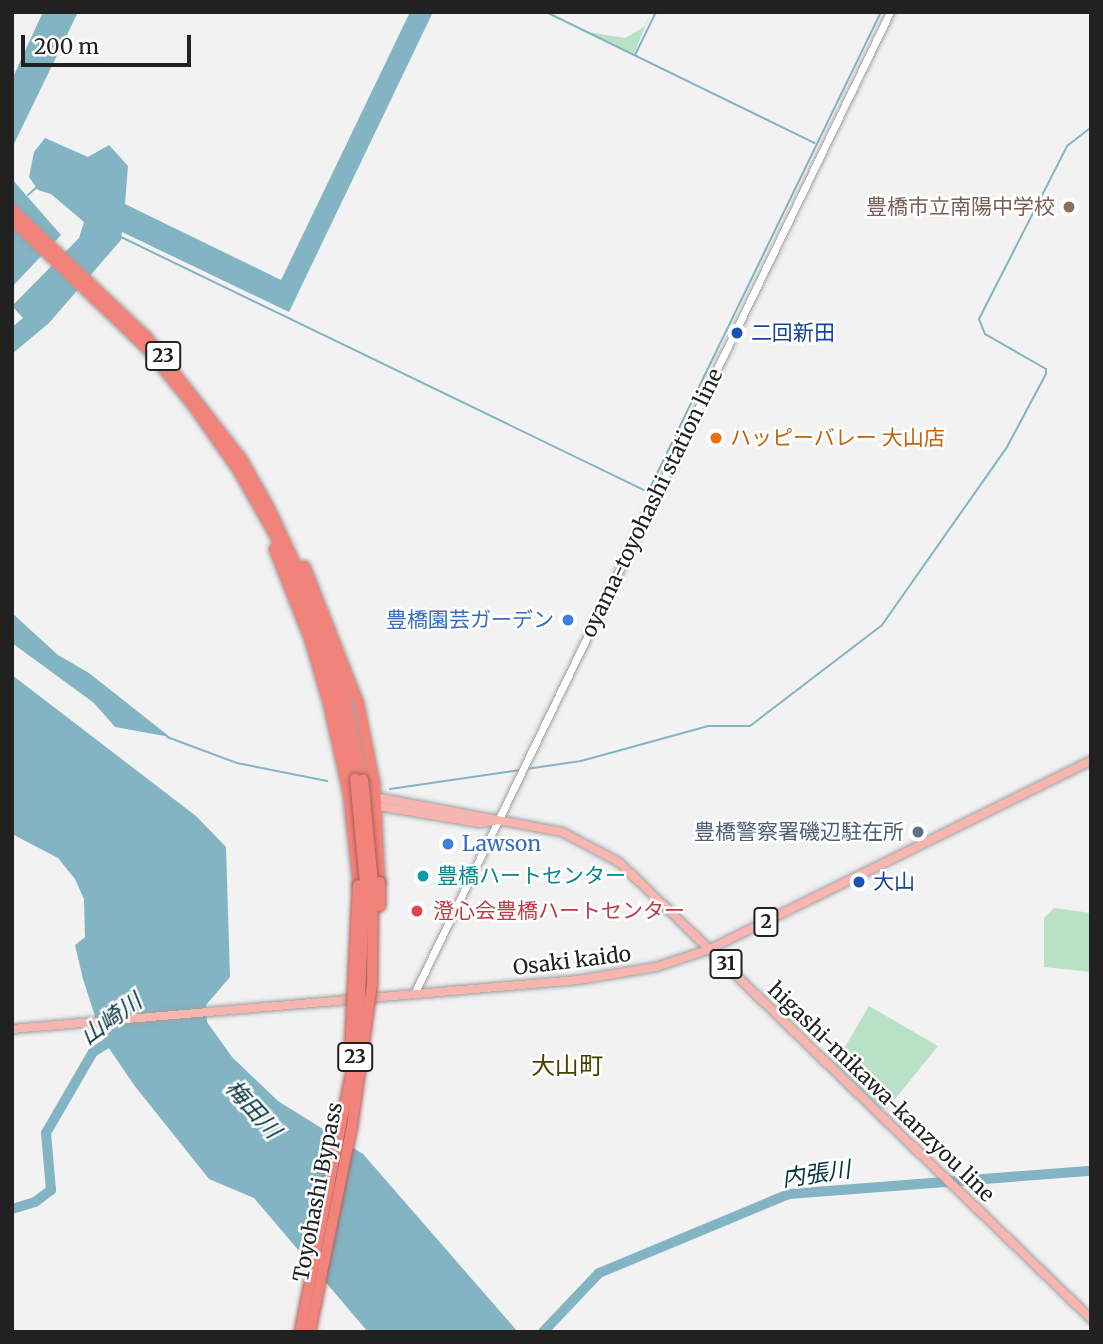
<!DOCTYPE html>
<meta charset="utf-8">
<style>
body{margin:0}
#map{position:relative;width:1103px;height:1344px;overflow:hidden;background:#f2f2f3;font-family:Merriweather,"Noto Sans JP",serif}
div>[style]{position:absolute}
[style*='--x']{left:calc(var(--x)*1px);top:calc(var(--y)*1px);width:calc(var(--w)*1px);rotate:calc(var(--a)*1deg)}
.green>*{inset:0;background:#b9e1c5}
.water>*{inset:0;background:#82b4c4}
.stream>*{height:2px;margin:-1px;padding:0 1px;transform-origin:1px;border-radius:1px;background:#82b4c4}
.river>*{height:10px;margin:-5px;padding:0 5px;transform-origin:5px;border-radius:5px;background:#82b4c4}
.roads{filter:drop-shadow(0 0 2px #9f9fa1) drop-shadow(0 0 2px #9f9fa1)}
.secondary>*{height:7px;margin:-3.5px;padding:0 3.5px;transform-origin:3.5px;border-radius:3.5px;background:#fff}
.primary>*{height:8px;margin:-4px;padding:0 4px;transform-origin:4px;border-radius:4px;background:#f7b5af}
.highway>*{height:10px;margin:-5px;padding:0 5px;transform-origin:5px;border-radius:5px;background:#f2837a}
.bridges{filter:drop-shadow(0 0 2px #a9615b) drop-shadow(0 0 2px #a9615b)}
.highway-bridge>*{height:10px;margin:-5px;padding:0 5px;transform-origin:5px;border-radius:5px;background:#f2837a}
.dots>*{width:19px;height:19px;translate:-50% -50%;box-sizing:border-box;border:4px solid #fff;border-radius:50%}
span{translate:-50% -50%;white-space:nowrap;text-align:center;line-height:1.15;-webkit-text-stroke:5px #fff;paint-order:stroke}
.shield-label span{padding:2px 5px;background:#fff;border:2px solid;border-radius:5px;-webkit-text-stroke-width:0}
.shield-label{font-size:19px;color:#212121;font-weight:700}
.education-label{font-size:21px;color:#785e54}
.right{translate:-100% -50%;text-align:right}
.transit-label{font-size:21px;color:#164399}
.left{translate:0 -50%;text-align:left}
.food-label{font-size:21px;color:#c56008}
.street-label{font-size:21px;color:#212121}
.shop-label{font-size:21px;color:#366cbe}
.service-label{font-size:21px;color:#4e5e75}
.culture-label{font-size:21px;color:#0d838f}
.health-label{font-size:21px;color:#be3a42}
.water-label{font-size:23px;color:#02333f;font-style:italic}
.quarter-label{font-size:24px;color:#424200}
.frame{position:absolute;inset:0;border:14px solid #212121;pointer-events:none}
.scale{position:absolute;left:21px;top:35px;width:170px;height:32px;box-sizing:border-box;border:4px solid #212121;border-top:0;padding-left:9px;font-size:21px;line-height:24px;white-space:nowrap;color:#212121;-webkit-text-stroke:5px #fff;paint-order:stroke}
</style>
<div id="map">
<div class="green">
<i style="clip-path:polygon(651px 12px,634px 54px,588px 32px,625px 38px,644px 27px)"></i>
<i style="clip-path:polygon(1054px 908px,1091px 913px,1091px 972px,1044px 967px,1044px 918px)"></i>
<i style="clip-path:polygon(869px 1006px,938px 1046px,887px 1109px,881px 1109px,835px 1064px)"></i>
</div>
<div class="water">
<i style="clip-path:polygon(43px 12px,78px 12px,12px 148px,12px 79px)"></i>
<i style="clip-path:polygon(410px 12px,433px 12px,289px 312px,122px 232px,121px 240px,49px 323px,12px 354px,12px 327px,23px 318px,12px 306px,79px 238px,84px 222px,51px 194px,38px 190px,29px 177px,34px 152px,45px 138px,88px 157px,109px 145px,128px 166px,125px 204px,281px 280px)"></i>
<i style="clip-path:polygon(12px 179px,61px 235px,12px 287px)"></i>
<i style="clip-path:polygon(12px 613px,58px 655px,89px 673px,170px 737px,115px 727px,94px 703px,12px 643px)"></i>
<i style="clip-path:polygon(12px 675px,196px 816px,226px 847px,230px 977px,206px 1005px,207px 1022px,232px 1057px,278px 1101px,363px 1154px,518px 1332px,368px 1332px,254px 1198px,209px 1179px,134px 1085px,102px 1038px,83px 979px,75px 945px,85px 937px,84px 899px,75px 879px,58px 858px,12px 834px)"></i>
</div>
<div class="stream">
<i style="--x:546;--y:12;--w:299;--a:26"></i>
<i style="--x:635;--y:55;--w:48;--a:-64"></i>
<i style="--x:28;--y:195;--w:12;--a:-42"></i>
<i style="--x:121;--y:237;--w:585;--a:25.82"></i>
<i style="--x:648;--y:492;--w:534;--a:-64.11"></i>
<i style="--x:167;--y:737;--w:75;--a:20.4"></i>
<i style="--x:237;--y:763;--w:92;--a:11.3"></i>
<i style="--x:526;--y:769;--w:56;--a:-8.3"></i>
<i style="--x:581;--y:761;--w:132;--a:-15.4"></i>
<i style="--x:708;--y:726;--w:42;--a:0"></i>
<i style="--x:750;--y:726;--w:166;--a:-37.4"></i>
<i style="--x:882;--y:625;--w:218;--a:-54.9"></i>
<i style="--x:1007;--y:447;--w:83;--a:-61.9"></i>
<i style="--x:1046;--y:374;--w:5;--a:-90"></i>
<i style="--x:1046;--y:369;--w:70;--a:-150.2"></i>
<i style="--x:985;--y:334;--w:16;--a:-112"></i>
<i style="--x:979;--y:319;--w:194;--a:-63"></i>
<i style="--x:1067;--y:146;--w:31;--a:-38"></i>
<i style="--x:390;--y:789;--w:132;--a:-8.3"></i>
</div>
<div class="river">
<i style="--x:12;--y:1209;--w:24;--a:-17"></i>
<i style="--x:35;--y:1202;--w:20;--a:-37"></i>
<i style="--x:51;--y:1190;--w:57;--a:-95"></i>
<i style="--x:46;--y:1133;--w:94;--a:-59.9"></i>
<i style="--x:93;--y:1052;--w:28;--a:-32"></i>
<i style="--x:543;--y:1332;--w:81;--a:-46.5"></i>
<i style="--x:599;--y:1273;--w:206;--a:-22.6"></i>
<i style="--x:789;--y:1194;--w:303;--a:-4.4"></i>
</div>
<div class="roads">
<div class="secondary">
<i style="--x:414;--y:994;--w:1091;--a:-64.14"></i>
</div>
<div class="primary">
<i style="--x:359;--y:794;--w:207;--a:10.6"></i>
<i style="--x:562;--y:832;--w:64;--a:27.8"></i>
<i style="--x:619;--y:862;--w:657;--a:44.07"></i>
<i style="--x:360;--y:803;--w:121;--a:9.5"></i>
<i style="--x:479;--y:823;--w:16;--a:-7"></i>
<i style="--x:12;--y:1029;--w:568;--a:-4.95"></i>
<i style="--x:578;--y:980;--w:79;--a:-9.5"></i>
<i style="--x:656;--y:967;--w:57;--a:-18.4"></i>
<i style="--x:710;--y:949;--w:425;--a:-26.3"></i>
</div>
<div class="highway">
<i style="--x:12;--y:209;--w:186;--a:43.5"></i>
<i style="--x:147;--y:337;--w:155;--a:52.1"></i>
<i style="--x:242;--y:459;--w:57;--a:60.8"></i>
<i style="--x:270;--y:509;--w:116;--a:65"></i>
<i style="--x:319;--y:614;--w:73;--a:71.6"></i>
<i style="--x:342;--y:683;--w:98;--a:77.7"></i>
<i style="--x:12;--y:220;--w:185;--a:43.7"></i>
<i style="--x:146;--y:348;--w:70;--a:50.8"></i>
<i style="--x:190;--y:402;--w:82;--a:55"></i>
<i style="--x:237;--y:469;--w:75;--a:60.4"></i>
<i style="--x:274;--y:534;--w:92;--a:66.2"></i>
<i style="--x:311;--y:618;--w:71;--a:71.8"></i>
<i style="--x:333;--y:685;--w:96;--a:76.7"></i>
<i style="--x:274;--y:549;--w:99;--a:68.6"></i>
<i style="--x:310;--y:641;--w:65;--a:73.8"></i>
<i style="--x:328;--y:703;--w:92;--a:77.5"></i>
<i style="--x:348;--y:793;--w:93;--a:83.8"></i>
<i style="--x:305;--y:566;--w:148;--a:68.6"></i>
<i style="--x:359;--y:704;--w:81;--a:78.6"></i>
<i style="--x:375;--y:783;--w:99;--a:87.1"></i>
</div>
</div>
<div class="bridges">
<div class="highway-bridge">
<i style="--x:380;--y:906;--w:24;--a:-90"></i>
<i style="--x:350;--y:1052;--w:167;--a:-87.3"></i>
<i style="--x:300;--y:1332;--w:299;--a:-78.8"></i>
<i style="--x:358;--y:1039;--w:156;--a:-87.4"></i>
<i style="--x:365;--y:883;--w:105;--a:-95.4"></i>
<i style="--x:310;--y:1332;--w:210;--a:-78.5"></i>
<i style="--x:352;--y:1126;--w:144;--a:-82"></i>
<i style="--x:372;--y:983;--w:100;--a:-89.4"></i>
<i style="--x:373;--y:883;--w:104;--a:-95.5"></i>
</div>
</div>
<div class="dots">
<i style="left:1069px;top:207px;background:#8d6e63"></i>
<i style="left:737px;top:333px;background:#1a4fb4"></i>
<i style="left:716px;top:438px;background:#e8710a"></i>
<i style="left:568px;top:620px;background:#3f7fe0"></i>
<i style="left:918px;top:832px;background:#5c6f8a"></i>
<i style="left:448px;top:844px;background:#3f7fe0"></i>
<i style="left:423px;top:876px;background:#0f9aa8"></i>
<i style="left:859px;top:882px;background:#1a4fb4"></i>
<i style="left:417px;top:911px;background:#e0444e"></i>
</div>
<div class="shield-label">
<span style="left:163px;top:356px">23</span>
<span style="left:766px;top:922px">2</span>
<span style="left:726px;top:964px">31</span>
<span style="left:355px;top:1057px">23</span>
</div>
<div class="education-label">
<span class="right" style="left:1055px;top:207px">豊橋市立南陽中学校</span>
</div>
<div class="transit-label">
<span class="left" style="left:751px;top:333px">二回新田</span>
<span class="left" style="left:873px;top:882px">大山</span>
</div>
<div class="food-label">
<span class="left" style="left:730px;top:438px">ハッピーバレー 大山店</span>
</div>
<div class="street-label">
<span style="left:652px;top:503px;rotate:-64deg">oyama-toyohashi station line</span>
<span style="left:572px;top:961px;rotate:-7deg">Osaki kaido</span>
<span style="left:881px;top:1092px;rotate:44deg">higashi-mikawa-kanzyou line</span>
<span style="left:318px;top:1192px;rotate:-79deg">Toyohashi Bypass</span>
</div>
<div class="shop-label">
<span class="right" style="left:554px;top:620px">豊橋園芸ガーデン</span>
<span class="left" style="left:462px;top:844px">Lawson</span>
</div>
<div class="service-label">
<span class="right" style="left:904px;top:832px">豊橋警察署磯辺駐在所</span>
</div>
<div class="culture-label">
<span class="left" style="left:437px;top:876px">豊橋ハートセンター</span>
</div>
<div class="health-label">
<span class="left" style="left:433px;top:911px">澄心会豊橋ハートセンター</span>
</div>
<div class="water-label">
<span style="left:111px;top:1019px;rotate:-36deg">山崎川</span>
<span style="left:253px;top:1109px;rotate:48deg">梅田川</span>
<span style="left:816px;top:1174px;rotate:-8deg">内張川</span>
</div>
<div class="quarter-label">
<span style="left:567px;top:1066px">大山町</span>
</div>
<div class="frame"></div>
<div class="scale">200 m</div>
</div>
